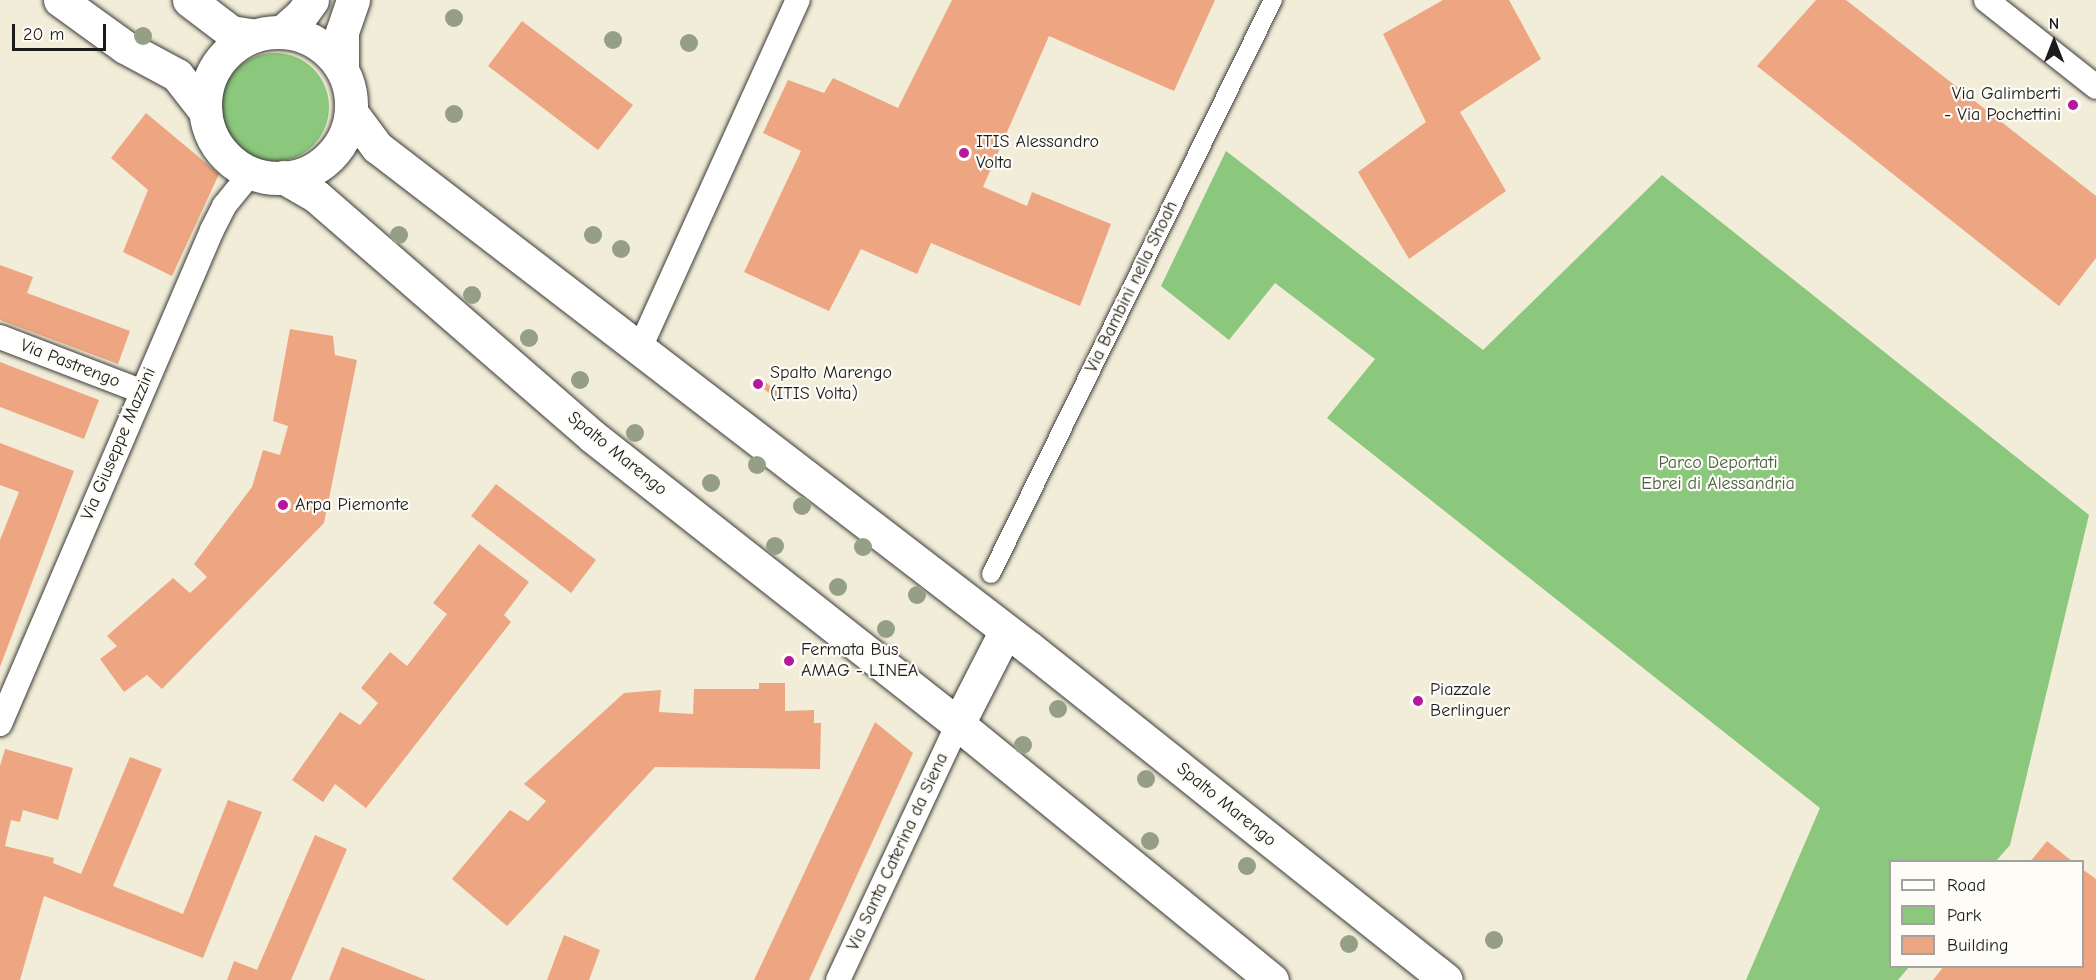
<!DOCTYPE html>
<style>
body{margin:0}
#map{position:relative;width:2096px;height:980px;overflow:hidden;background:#f1edd8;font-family:"Comic Neue",sans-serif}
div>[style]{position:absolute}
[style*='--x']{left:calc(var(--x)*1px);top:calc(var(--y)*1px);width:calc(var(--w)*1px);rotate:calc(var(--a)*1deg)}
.green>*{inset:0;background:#8bc77c}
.round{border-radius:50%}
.building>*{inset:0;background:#eea682}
.roads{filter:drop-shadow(0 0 2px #3c3b38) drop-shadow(0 0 2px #3c3b38)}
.pedestrian>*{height:18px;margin:-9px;padding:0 9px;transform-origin:9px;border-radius:9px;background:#fff}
.minor>*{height:24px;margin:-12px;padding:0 12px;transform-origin:12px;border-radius:12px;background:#fff}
.secondary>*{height:33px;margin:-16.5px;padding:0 16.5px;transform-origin:16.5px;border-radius:16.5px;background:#fff}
.secondary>.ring{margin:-16.5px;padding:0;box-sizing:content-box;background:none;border:33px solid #fff;border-radius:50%}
.trees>*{width:18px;height:18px;margin:-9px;border-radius:50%;background:#949f86}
.dots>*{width:16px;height:16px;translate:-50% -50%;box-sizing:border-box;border:3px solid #fdfcf7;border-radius:50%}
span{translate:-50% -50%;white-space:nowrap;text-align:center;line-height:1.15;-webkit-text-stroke:4.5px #fdfcf7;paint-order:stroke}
.poi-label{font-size:18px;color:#1c1c1c}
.right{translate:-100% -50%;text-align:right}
.left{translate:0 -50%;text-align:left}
.street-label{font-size:18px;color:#1c1c1c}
.park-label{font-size:18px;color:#486042}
.legend{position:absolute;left:1889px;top:860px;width:195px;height:108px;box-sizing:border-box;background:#fdfcf7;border:2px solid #a3a29f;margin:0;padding:8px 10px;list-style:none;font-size:18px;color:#1c1c1c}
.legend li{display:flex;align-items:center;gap:12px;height:30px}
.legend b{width:30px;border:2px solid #a3a29f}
.north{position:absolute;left:2024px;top:12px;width:60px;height:60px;-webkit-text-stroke:4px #fdfcf7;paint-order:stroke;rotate:0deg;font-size:16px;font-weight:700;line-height:24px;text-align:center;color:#1c1c1c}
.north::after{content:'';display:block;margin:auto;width:21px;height:27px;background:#1c1c1c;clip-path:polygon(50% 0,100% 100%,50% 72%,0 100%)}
.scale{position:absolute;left:12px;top:24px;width:94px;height:27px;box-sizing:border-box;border:3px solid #1c1c1c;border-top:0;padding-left:8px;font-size:18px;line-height:21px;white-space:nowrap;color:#1c1c1c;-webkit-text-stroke:4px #fdfcf7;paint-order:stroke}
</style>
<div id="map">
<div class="green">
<i class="round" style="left:221px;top:53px;width:108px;height:108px"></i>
<i style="clip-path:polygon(1226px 151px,1483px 350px,1662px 175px,2089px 515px,2010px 845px,1996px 861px,1890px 862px,1890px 966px,1909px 967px,1898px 980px,1746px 980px,1820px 808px,1327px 418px,1375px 359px,1275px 283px,1229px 340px,1161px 286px)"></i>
</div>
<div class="building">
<i style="clip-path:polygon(952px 0,1215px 0,1174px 91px,1049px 36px,983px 187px,1027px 206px,1032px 192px,1111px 224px,1080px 306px,931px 243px,917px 274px,861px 249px,829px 311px,744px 272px,801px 151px,763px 133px,788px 80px,824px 93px,833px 78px,898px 108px)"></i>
<i style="clip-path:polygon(1443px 0,1509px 0,1541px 59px,1460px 112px,1506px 191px,1409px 259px,1358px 172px,1426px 122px,1383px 34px)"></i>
<i style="clip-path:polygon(1816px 0,1846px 0,2096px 196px,2096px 258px,2059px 306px,1757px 66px)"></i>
<i style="clip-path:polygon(522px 21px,633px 105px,598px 150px,488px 66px)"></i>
<i style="clip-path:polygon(146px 113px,219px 174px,172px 276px,123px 252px,148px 190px,111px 158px)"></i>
<i style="clip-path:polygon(0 265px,33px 277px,27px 293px,130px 331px,118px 364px,0 320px)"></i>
<i style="clip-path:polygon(290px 329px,333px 336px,335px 355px,357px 360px,324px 523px,162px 689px,147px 675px,124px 692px,100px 659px,117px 646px,107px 636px,173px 578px,190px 593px,207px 577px,194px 564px,252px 487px,263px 450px,280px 455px,288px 426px,273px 421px)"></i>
<i style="clip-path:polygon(0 362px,99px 400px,84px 439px,0 407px)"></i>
<i style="clip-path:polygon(764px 381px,779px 393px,775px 398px,760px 386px)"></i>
<i style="clip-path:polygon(0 443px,74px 471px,0 667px,0 540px,19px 492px,0 485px)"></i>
<i style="clip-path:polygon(496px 484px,596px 560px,571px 593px,471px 516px)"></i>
<i style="clip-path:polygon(479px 544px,529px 582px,504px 615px,511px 622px,366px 808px,335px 784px,323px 802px,292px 780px,340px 712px,360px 725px,378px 703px,361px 688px,390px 652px,407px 666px,447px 614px,433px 603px)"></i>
<i style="clip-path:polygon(759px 683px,785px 683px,785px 711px,814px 710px,814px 723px,821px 723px,820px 769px,655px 767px,507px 926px,452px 879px,510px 810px,528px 821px,546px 801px,524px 784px,624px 693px,661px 690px,659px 712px,693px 714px,694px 689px,759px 689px)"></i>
<i style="clip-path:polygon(875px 722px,913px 753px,809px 980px,754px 980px)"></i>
<i style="clip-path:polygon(5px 749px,73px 768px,58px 820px,23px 810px,20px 822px,11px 820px,5px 846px,54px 858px,53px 863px,81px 874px,130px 757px,162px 769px,113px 886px,183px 914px,228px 800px,262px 812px,203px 958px,44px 896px,20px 980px,0 980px,0 766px)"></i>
<i style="clip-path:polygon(315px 835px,347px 849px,291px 980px,227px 980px,234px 961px,257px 970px)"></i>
<i style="clip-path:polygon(2047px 841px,2073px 862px,2030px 862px)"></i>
<i style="clip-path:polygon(2082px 869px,2096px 879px,2096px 980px,1933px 980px,1944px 966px,2082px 966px)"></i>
<i style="clip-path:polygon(564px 935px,600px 950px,589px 980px,547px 980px)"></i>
<i style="clip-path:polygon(342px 947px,426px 980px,329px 980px)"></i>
</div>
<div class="roads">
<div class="pedestrian">
<i style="--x:991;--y:574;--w:640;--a:-63.84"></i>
</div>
<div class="minor">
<i style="--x:1986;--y:0;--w:140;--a:38.3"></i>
<i style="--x:0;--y:337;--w:151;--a:21"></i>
<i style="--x:639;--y:350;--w:384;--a:-65.6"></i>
<i style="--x:0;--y:724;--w:538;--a:-66.77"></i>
<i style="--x:212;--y:230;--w:27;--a:-63"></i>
<i style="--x:224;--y:206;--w:43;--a:-50.7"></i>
<i style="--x:838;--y:980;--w:283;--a:-64.9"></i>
</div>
<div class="secondary">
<i style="--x:60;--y:0;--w:80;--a:35.9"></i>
<i style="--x:125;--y:47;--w:59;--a:28.3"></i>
<i style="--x:177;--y:75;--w:46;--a:52.1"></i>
<i style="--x:189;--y:0;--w:53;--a:37.3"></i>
<i style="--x:231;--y:32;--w:24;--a:9"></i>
<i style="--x:282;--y:32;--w:27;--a:-42"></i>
<i style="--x:302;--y:14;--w:17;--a:-54"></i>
<i class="ring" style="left:205px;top:32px;width:113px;height:113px"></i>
<i style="--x:342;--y:69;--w:37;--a:-90"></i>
<i style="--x:342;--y:32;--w:34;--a:-71"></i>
<i style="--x:351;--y:112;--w:44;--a:53.4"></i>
<i style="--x:377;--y:147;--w:821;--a:37.53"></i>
<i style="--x:1028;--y:647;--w:534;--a:38.54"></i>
<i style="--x:283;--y:177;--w:38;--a:30"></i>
<i style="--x:316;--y:196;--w:366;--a:41"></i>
<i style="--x:592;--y:436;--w:466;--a:38.2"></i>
<i style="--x:958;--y:724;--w:405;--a:39.2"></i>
<i style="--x:958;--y:724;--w:103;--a:-62.9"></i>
</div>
</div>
<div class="trees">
<i style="left:454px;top:18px"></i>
<i style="left:143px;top:36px"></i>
<i style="left:613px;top:40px"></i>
<i style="left:689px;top:43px"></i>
<i style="left:454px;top:114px"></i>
<i style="left:399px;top:235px"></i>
<i style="left:593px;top:235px"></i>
<i style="left:621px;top:249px"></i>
<i style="left:472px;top:295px"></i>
<i style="left:529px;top:338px"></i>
<i style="left:580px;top:380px"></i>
<i style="left:635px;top:433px"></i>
<i style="left:757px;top:465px"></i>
<i style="left:711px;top:483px"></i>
<i style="left:802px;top:506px"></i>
<i style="left:775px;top:546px"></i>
<i style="left:863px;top:547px"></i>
<i style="left:838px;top:587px"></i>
<i style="left:917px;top:595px"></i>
<i style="left:886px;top:629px"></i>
<i style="left:1058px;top:709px"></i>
<i style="left:1023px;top:745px"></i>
<i style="left:1146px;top:779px"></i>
<i style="left:1150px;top:841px"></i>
<i style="left:1247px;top:866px"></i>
<i style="left:1494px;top:940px"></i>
<i style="left:1349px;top:944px"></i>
</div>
<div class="dots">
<i style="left:2073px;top:105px;background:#b5179e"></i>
<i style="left:964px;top:153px;background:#b5179e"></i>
<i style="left:758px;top:384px;background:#b5179e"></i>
<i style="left:283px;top:505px;background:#b5179e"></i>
<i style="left:789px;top:661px;background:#b5179e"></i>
<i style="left:1418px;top:701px;background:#b5179e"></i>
</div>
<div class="poi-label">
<span class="right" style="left:2061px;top:105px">Via Galimberti<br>- Via Pochettini</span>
<span class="left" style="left:976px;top:153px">ITIS Alessandro<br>Volta</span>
<span class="left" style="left:770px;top:384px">Spalto Marengo<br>(ITIS Volta)</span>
<span class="left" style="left:295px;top:505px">Arpa Piemonte</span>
<span class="left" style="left:801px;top:661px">Fermata Bus<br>AMAG - LINEA</span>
<span class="left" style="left:1430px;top:701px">Piazzale<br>Berlinguer</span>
</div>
<div class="street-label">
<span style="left:1132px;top:287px;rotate:-64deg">Via Bambini nella Shoah</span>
<span style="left:70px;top:364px;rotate:21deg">Via Pastrengo</span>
<span style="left:119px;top:444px;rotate:-67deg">Via Giuseppe Mazzini</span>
<span style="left:617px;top:454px;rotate:39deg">Spalto Marengo</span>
<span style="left:1226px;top:805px;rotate:39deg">Spalto Marengo</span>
<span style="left:898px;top:852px;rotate:-65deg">Via Santa Caterina da Siena</span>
</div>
<div class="park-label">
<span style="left:1718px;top:474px">Parco Deportati<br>Ebrei di Alessandria</span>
</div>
<ul class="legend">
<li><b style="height:8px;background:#fff"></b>Road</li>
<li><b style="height:16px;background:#8bc77c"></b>Park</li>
<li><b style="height:16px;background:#eea682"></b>Building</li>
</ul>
<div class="north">N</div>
<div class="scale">20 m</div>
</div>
